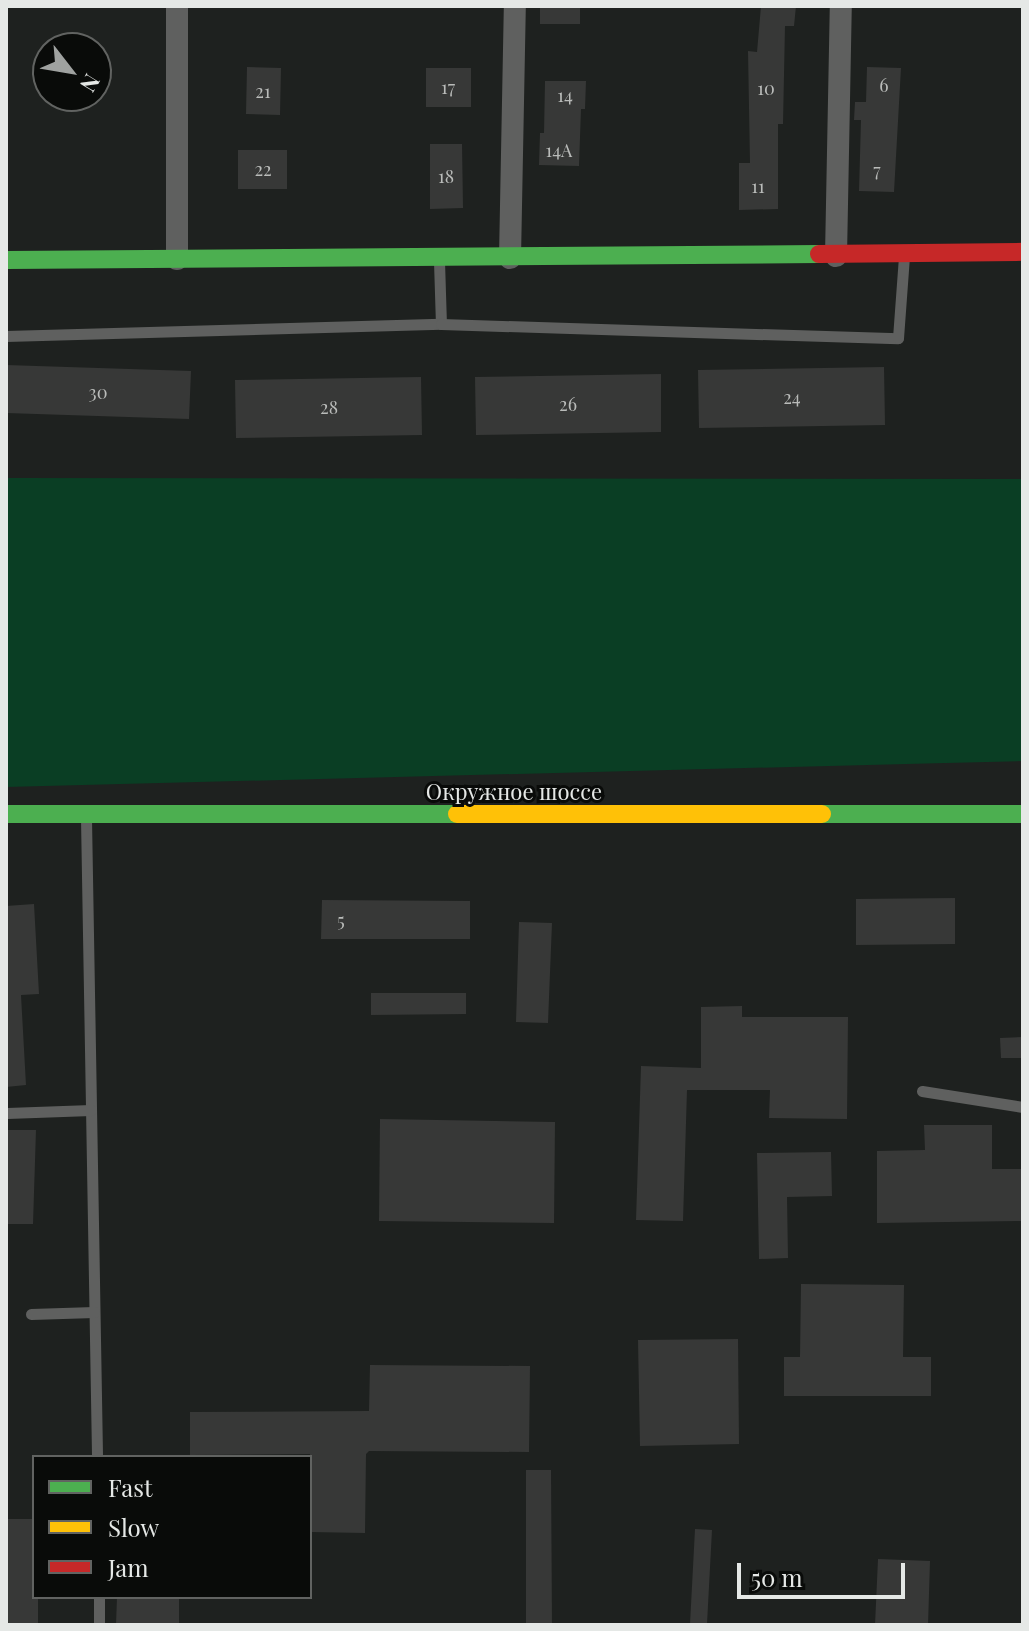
<!DOCTYPE html>
<meta charset="utf-8">
<style>
body{margin:0}
#map{position:relative;width:1029px;height:1631px;overflow:hidden;background:#1e211f;font-family:"Playfair Display",serif}
div>[style]{position:absolute}
[style*='--x']{left:calc(var(--x)*1px);top:calc(var(--y)*1px);width:calc(var(--w)*1px);rotate:calc(var(--a)*1deg)}
.green>*{inset:0;background:#0a3e24}
.building>*{inset:0;background:#373837}
.lane>*{height:11px;margin:-5.5px;padding:0 5.5px;transform-origin:5.5px;border-radius:5.5px;background:#5f605f}
.street>*{height:22px;margin:-11px;padding:0 11px;transform-origin:11px;border-radius:11px;background:#5f605f}
.fast>*{height:18px;margin:-9px;padding:0 9px;transform-origin:9px;border-radius:9px;background:#4caf50}
.slow>*{height:18px;margin:-9px;padding:0 9px;transform-origin:9px;border-radius:9px;background:#ffc107}
.jam>*{height:18px;margin:-9px;padding:0 9px;transform-origin:9px;border-radius:9px;background:#c62828}
span{translate:-50% -50%;white-space:nowrap;text-align:center;line-height:1.15;-webkit-text-stroke:6px #090b09;paint-order:stroke}
.number-label{font-size:18px;color:#babcba}
.number-label span{-webkit-text-stroke-width:0}
.street-label{font-size:22px;color:#e5e8e6}
.frame{position:absolute;inset:0;border:8px solid #e5e8e6;pointer-events:none}
.legend{position:absolute;left:32px;top:1455px;width:280px;height:144px;box-sizing:border-box;background:#090b09;border:2px solid #616361;margin:0;padding:10px 14px;list-style:none;font-size:24px;color:#e5e8e6}
.legend li{display:flex;align-items:center;gap:16px;height:40px}
.legend b{width:40px;border:2px solid #616361}
.north{position:absolute;left:32px;top:32px;width:80px;height:80px;box-sizing:border-box;background:#090b09;border:2px solid #616361;border-radius:50%;rotate:121deg;font-size:22px;font-weight:700;line-height:32px;text-align:center;color:#e5e8e6}
.north::after{content:'';display:block;margin:auto;width:28px;height:36px;background:#9fa2a0;clip-path:polygon(50% 0,100% 100%,50% 72%,0 100%)}
.scale{position:absolute;left:737px;top:1563px;width:168px;height:36px;box-sizing:border-box;border:4px solid #e5e8e6;border-top:0;padding-left:10px;font-size:24px;line-height:28px;white-space:nowrap;color:#e5e8e6;-webkit-text-stroke:6px #090b09;paint-order:stroke}
</style>
<div id="map">
<div class="green">
<i style="clip-path:polygon(6px 478px,1023px 479px,1023px 761px,6px 787px)"></i>
</div>
<div class="building">
<i style="clip-path:polygon(540px 6px,580px 6px,580px 24px,540px 24px)"></i>
<i style="clip-path:polygon(761px 6px,796px 6px,794px 26px,785px 26px,783px 124px,778px 124px,778px 209px,739px 210px,739px 163px,750px 163px,748px 51px,757px 52px)"></i>
<i style="clip-path:polygon(247px 67px,281px 68px,280px 115px,246px 114px)"></i>
<i style="clip-path:polygon(867px 67px,901px 68px,894px 192px,859px 191px,861px 120px,854px 120px,855px 102px,866px 102px)"></i>
<i style="clip-path:polygon(426px 68px,471px 68px,471px 107px,426px 107px)"></i>
<i style="clip-path:polygon(545px 81px,586px 81px,585px 109px,581px 109px,579px 166px,539px 165px,540px 133px,544px 133px)"></i>
<i style="clip-path:polygon(430px 144px,462px 144px,463px 208px,430px 209px)"></i>
<i style="clip-path:polygon(238px 150px,287px 150px,287px 189px,238px 189px)"></i>
<i style="clip-path:polygon(6px 365px,191px 371px,189px 419px,6px 413px)"></i>
<i style="clip-path:polygon(884px 367px,885px 425px,699px 428px,698px 370px)"></i>
<i style="clip-path:polygon(661px 374px,661px 432px,476px 435px,475px 377px)"></i>
<i style="clip-path:polygon(421px 377px,422px 435px,236px 438px,235px 380px)"></i>
<i style="clip-path:polygon(955px 898px,955px 944px,856px 945px,856px 899px)"></i>
<i style="clip-path:polygon(322px 900px,470px 901px,470px 939px,321px 939px)"></i>
<i style="clip-path:polygon(34px 904px,39px 994px,21px 995px,26px 1085px,6px 1087px,6px 906px)"></i>
<i style="clip-path:polygon(519px 922px,552px 923px,548px 1023px,516px 1022px)"></i>
<i style="clip-path:polygon(371px 993px,466px 993px,466px 1014px,371px 1015px)"></i>
<i style="clip-path:polygon(742px 1006px,742px 1017px,848px 1017px,847px 1119px,769px 1118px,770px 1090px,687px 1090px,683px 1221px,636px 1220px,641px 1066px,701px 1068px,701px 1007px)"></i>
<i style="clip-path:polygon(1023px 1037px,1023px 1058px,1001px 1058px,1000px 1038px)"></i>
<i style="clip-path:polygon(380px 1119px,555px 1122px,554px 1223px,379px 1221px)"></i>
<i style="clip-path:polygon(924px 1125px,992px 1125px,992px 1169px,1023px 1169px,1023px 1221px,877px 1223px,877px 1151px,925px 1150px)"></i>
<i style="clip-path:polygon(6px 1130px,36px 1130px,33px 1224px,6px 1224px)"></i>
<i style="clip-path:polygon(831px 1152px,832px 1196px,787px 1197px,788px 1258px,759px 1259px,757px 1153px)"></i>
<i style="clip-path:polygon(801px 1284px,904px 1285px,903px 1357px,931px 1357px,931px 1396px,784px 1396px,784px 1357px,800px 1357px)"></i>
<i style="clip-path:polygon(738px 1339px,739px 1444px,640px 1446px,638px 1340px)"></i>
<i style="clip-path:polygon(370px 1365px,530px 1366px,529px 1452px,369px 1451px,366px 1454px,365px 1533px,310px 1532px,310px 1454px,190px 1455px,190px 1412px,369px 1411px)"></i>
<i style="clip-path:polygon(526px 1470px,551px 1470px,552px 1625px,526px 1625px)"></i>
<i style="clip-path:polygon(6px 1519px,34px 1519px,34px 1597px,38px 1597px,38px 1625px,6px 1625px)"></i>
<i style="clip-path:polygon(695px 1529px,712px 1530px,707px 1624px,690px 1624px)"></i>
<i style="clip-path:polygon(878px 1559px,930px 1561px,928px 1625px,875px 1625px)"></i>
<i style="clip-path:polygon(117px 1597px,179px 1597px,179px 1625px,116px 1625px)"></i>
</div>
<div class="lane">
<i style="--x:439;--y:261;--w:63;--a:88.2"></i>
<i style="--x:6;--y:336;--w:435;--a:-1.6"></i>
<i style="--x:441;--y:324;--w:457;--a:1.8"></i>
<i style="--x:898;--y:338;--w:82;--a:-85.8"></i>
<i style="--x:86;--y:818;--w:639;--a:89.01"></i>
<i style="--x:922;--y:1091;--w:102;--a:9"></i>
<i style="--x:7;--y:1113;--w:84;--a:-2"></i>
<i style="--x:31;--y:1314;--w:63;--a:-1.8"></i>
<i style="--x:99;--y:1597;--w:28;--a:90"></i>
</div>
<div class="street">
<i style="--x:836;--y:256;--w:250;--a:-88.9"></i>
<i style="--x:510;--y:258;--w:252;--a:-88.9"></i>
<i style="--x:177;--y:259;--w:253;--a:-90"></i>
</div>
<div class="fast">
<i style="--x:6;--y:260;--w:813;--a:-0.42"></i>
<i style="--x:6;--y:814;--w:451;--a:0"></i>
<i style="--x:822;--y:814;--w:201;--a:0"></i>
</div>
<div class="slow">
<i style="--x:457;--y:814;--w:365;--a:0"></i>
</div>
<div class="jam">
<i style="--x:819;--y:254;--w:204;--a:-0.6"></i>
</div>
<div class="number-label">
<span style="left:884px;top:85px">6</span>
<span style="left:448px;top:87px">17</span>
<span style="left:766px;top:88px">10</span>
<span style="left:263px;top:91px">21</span>
<span style="left:565px;top:95px">14</span>
<span style="left:559px;top:150px">14А</span>
<span style="left:263px;top:169px">22</span>
<span style="left:877px;top:170px">7</span>
<span style="left:446px;top:176px">18</span>
<span style="left:758px;top:186px">11</span>
<span style="left:98px;top:392px">30</span>
<span style="left:792px;top:397px">24</span>
<span style="left:568px;top:404px">26</span>
<span style="left:329px;top:407px">28</span>
<span style="left:341px;top:920px">5</span>
</div>
<div class="street-label">
<span style="left:514px;top:792px">Окружное шоссе</span>
</div>
<div class="frame"></div>
<ul class="legend">
<li><b style="height:10px;background:#4caf50"></b>Fast</li>
<li><b style="height:10px;background:#ffc107"></b>Slow</li>
<li><b style="height:10px;background:#c62828"></b>Jam</li>
</ul>
<div class="north">N</div>
<div class="scale">50 m</div>
</div>
